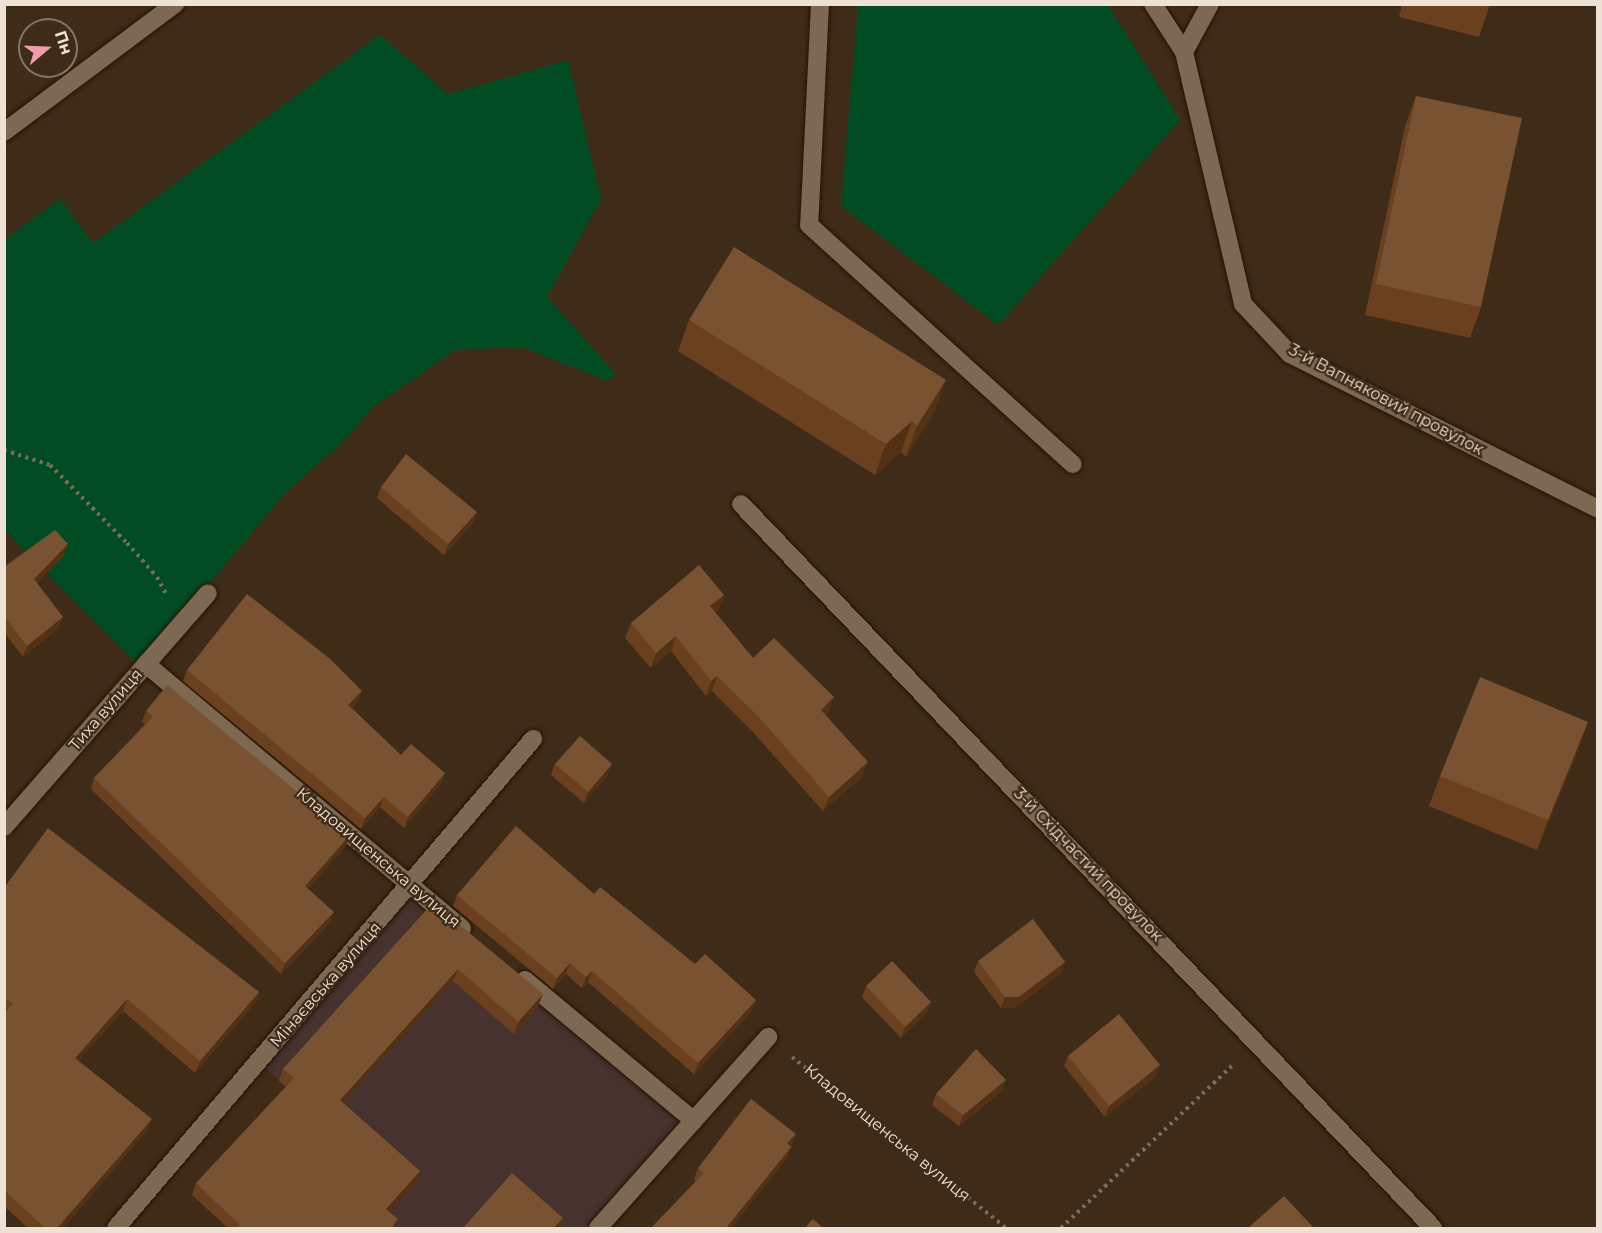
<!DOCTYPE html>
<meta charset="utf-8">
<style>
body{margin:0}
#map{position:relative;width:1602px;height:1233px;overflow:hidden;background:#3f2c18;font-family:Montserrat,sans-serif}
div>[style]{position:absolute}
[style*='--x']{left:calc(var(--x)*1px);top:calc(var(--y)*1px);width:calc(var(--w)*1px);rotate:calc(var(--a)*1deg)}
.commercial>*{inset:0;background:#46322f}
.green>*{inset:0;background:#024c24}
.path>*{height:4px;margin-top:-2px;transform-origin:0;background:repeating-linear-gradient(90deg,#7c6c5a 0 3px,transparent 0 7.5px)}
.roads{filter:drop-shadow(0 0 2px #251402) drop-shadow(0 0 2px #251402)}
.minor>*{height:18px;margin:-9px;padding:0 9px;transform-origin:9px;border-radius:9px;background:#7d6852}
.wall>*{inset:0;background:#6b401f}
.shaded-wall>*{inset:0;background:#533114}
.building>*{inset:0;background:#795232}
span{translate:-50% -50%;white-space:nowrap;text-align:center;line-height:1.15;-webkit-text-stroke:4.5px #3f2c18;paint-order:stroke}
.street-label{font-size:16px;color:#eee2d6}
.frame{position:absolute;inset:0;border:6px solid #eee2d6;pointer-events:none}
.north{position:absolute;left:18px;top:18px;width:60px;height:60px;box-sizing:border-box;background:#3f2c18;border:2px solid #857564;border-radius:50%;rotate:71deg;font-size:16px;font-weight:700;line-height:24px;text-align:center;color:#eee2d6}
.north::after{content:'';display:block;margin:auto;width:21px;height:27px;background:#f29ab0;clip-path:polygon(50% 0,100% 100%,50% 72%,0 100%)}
</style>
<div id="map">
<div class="commercial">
<i style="clip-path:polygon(419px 888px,683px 1126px,592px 1228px,391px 1228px,344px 1139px,261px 1064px)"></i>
</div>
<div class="green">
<i style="clip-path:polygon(858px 5px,1108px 5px,1180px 120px,998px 325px,841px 206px)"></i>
<i style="clip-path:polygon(380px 35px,448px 94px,568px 60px,601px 199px,547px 297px,616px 374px,607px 381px,522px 347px,455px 350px,372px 408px,342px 443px,284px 494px,140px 667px,5px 531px,4px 240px,60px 199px,93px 243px)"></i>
</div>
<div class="path">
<i style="--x:4;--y:450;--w:48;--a:18.1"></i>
<i style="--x:50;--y:465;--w:110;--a:45.4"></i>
<i style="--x:127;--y:543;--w:45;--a:48.6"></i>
<i style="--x:157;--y:577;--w:19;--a:62"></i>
<i style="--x:792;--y:1057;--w:274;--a:38.6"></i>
<i style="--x:1061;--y:1228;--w:237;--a:-43.5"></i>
</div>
<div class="roads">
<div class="minor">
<i style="--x:820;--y:4;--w:221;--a:92.8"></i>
<i style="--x:809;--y:225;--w:356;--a:42.2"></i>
<i style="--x:1153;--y:4;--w:57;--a:57.1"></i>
<i style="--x:1184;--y:52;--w:259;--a:76.8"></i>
<i style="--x:1243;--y:304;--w:69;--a:46.8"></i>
<i style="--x:1290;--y:354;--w:345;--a:26.7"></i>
<i style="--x:1184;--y:52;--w:55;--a:-61.6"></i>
<i style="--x:4;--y:132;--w:214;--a:-36.8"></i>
<i style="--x:741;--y:504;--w:1002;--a:46.29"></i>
<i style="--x:146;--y:664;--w:412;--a:39.9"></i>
<i style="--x:4;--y:827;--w:310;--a:-48.9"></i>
<i style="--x:525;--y:980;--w:220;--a:39.8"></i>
<i style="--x:116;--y:1228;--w:643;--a:-49.54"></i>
<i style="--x:598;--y:1228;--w:256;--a:-48.3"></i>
</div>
</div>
<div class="wall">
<i style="clip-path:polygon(1402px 4px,1490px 4px,1479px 37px,1399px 17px)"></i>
<i style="clip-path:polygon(1416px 96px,1481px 307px,1470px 338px,1365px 315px,1405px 126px)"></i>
<i style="clip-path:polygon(689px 320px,935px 411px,906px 457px,901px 452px,875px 475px,678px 351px)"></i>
<i style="clip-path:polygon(381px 487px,477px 512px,473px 523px,444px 555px,377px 498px)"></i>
<i style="clip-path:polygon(64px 555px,37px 583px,59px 628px,23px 657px,4px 632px,4px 567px)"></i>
<i style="clip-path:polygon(719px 609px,715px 612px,753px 658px,829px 711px,825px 715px,862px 777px,823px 811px,752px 731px,712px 691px,706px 696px,671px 651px,651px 668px,625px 638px,631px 623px)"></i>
<i style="clip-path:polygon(187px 670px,358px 702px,352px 708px,401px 755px,445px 773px,441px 784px,404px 828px,380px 807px,361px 829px,183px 681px)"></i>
<i style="clip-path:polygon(146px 711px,350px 835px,346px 846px,308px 889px,330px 923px,281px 974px,91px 789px,94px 778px,145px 724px,142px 722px)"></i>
<i style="clip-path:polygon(1577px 753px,1537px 850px,1429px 806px,1440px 776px)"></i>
<i style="clip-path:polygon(555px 764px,608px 775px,584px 803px,551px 775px)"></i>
<i style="clip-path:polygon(4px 888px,259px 992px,255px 1003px,195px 1073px,123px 1011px,78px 1061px,147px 1131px,63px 1228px,28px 1228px,4px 1206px)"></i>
<i style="clip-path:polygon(594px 894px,695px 964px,756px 1000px,752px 1011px,694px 1074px,588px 982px,582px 988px,566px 974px,553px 989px,453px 906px,457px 895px)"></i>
<i style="clip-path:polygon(430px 906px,538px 1006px,514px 1034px,453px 981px,343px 1103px,420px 1171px,416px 1183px,389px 1212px,395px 1228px,228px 1228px,192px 1195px,196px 1183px,286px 1087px,279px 1081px,283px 1069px)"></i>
<i style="clip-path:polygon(978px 961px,1065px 962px,1061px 973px,1015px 1008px,1001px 1008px,974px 972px)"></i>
<i style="clip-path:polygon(866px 986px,931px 1002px,927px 1013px,901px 1038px,862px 997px)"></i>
<i style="clip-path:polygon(1068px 1056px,1156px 1076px,1105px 1117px,1064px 1066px)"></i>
<i style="clip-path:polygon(1002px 1091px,959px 1126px,932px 1105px,936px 1094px)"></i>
<i style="clip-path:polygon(792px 1145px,787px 1158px,731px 1228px,651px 1228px,696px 1181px,694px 1179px,698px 1168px)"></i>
</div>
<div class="shaded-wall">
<i style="clip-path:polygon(946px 380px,935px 411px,906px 457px,917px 426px)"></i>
<i style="clip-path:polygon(912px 421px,901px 452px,875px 475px,886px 444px)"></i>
<i style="clip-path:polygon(477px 512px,473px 523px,444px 555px,448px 544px)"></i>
<i style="clip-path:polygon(68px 544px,64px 555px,30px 590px,34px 579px)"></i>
<i style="clip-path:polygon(724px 595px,719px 609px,705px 621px,710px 606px)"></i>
<i style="clip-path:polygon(63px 617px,59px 628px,23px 657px,27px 646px)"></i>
<i style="clip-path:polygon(676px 636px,671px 651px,651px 668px,656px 653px)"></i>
<i style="clip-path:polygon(717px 676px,712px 691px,706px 696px,711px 681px)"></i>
<i style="clip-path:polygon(362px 691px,358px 702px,344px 716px,348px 705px)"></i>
<i style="clip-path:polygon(834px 697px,829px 711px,815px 724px,821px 710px)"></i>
<i style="clip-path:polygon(1588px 722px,1577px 753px,1537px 850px,1548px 820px)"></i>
<i style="clip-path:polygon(868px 762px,862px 777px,823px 811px,829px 797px)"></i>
<i style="clip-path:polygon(612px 764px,608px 775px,584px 803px,588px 792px)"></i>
<i style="clip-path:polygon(445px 773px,441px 784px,404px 828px,408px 817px)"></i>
<i style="clip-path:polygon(384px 797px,380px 807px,361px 829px,365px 818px)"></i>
<i style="clip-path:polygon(350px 835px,346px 846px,301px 897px,305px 886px)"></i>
<i style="clip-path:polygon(334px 912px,330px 923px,281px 974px,285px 963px)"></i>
<i style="clip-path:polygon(1065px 962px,1061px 973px,1015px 1008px,1001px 1008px,1005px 997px)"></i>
<i style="clip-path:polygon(570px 963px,566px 974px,553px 989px,557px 978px)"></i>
<i style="clip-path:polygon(458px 969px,453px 981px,336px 1111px,340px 1100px)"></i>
<i style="clip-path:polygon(592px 971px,588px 982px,582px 988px,586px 977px)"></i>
<i style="clip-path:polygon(259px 992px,255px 1003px,195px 1073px,200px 1061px)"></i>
<i style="clip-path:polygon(543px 994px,538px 1006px,514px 1034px,518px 1022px)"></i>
<i style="clip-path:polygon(127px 999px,123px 1011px,70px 1070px,75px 1058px)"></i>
<i style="clip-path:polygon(756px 1000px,752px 1011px,694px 1074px,698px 1063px)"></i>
<i style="clip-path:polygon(931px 1002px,927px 1013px,901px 1038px,905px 1027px)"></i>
<i style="clip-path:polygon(1160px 1065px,1156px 1076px,1105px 1117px,1109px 1106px)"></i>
<i style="clip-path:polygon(1006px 1080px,1002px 1091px,959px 1126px,963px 1115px)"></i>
<i style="clip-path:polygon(152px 1119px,147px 1131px,63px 1228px,57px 1228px)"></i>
<i style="clip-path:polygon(796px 1134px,792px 1145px,783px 1154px,787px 1143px)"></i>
<i style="clip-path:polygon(791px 1147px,787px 1158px,731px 1228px,726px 1228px)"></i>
<i style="clip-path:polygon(420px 1171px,416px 1183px,382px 1220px,386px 1209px)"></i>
<i style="clip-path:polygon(563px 1218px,559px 1228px,554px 1228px)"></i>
</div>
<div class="building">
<i style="clip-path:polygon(1416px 96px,1522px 118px,1481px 307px,1376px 284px)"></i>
<i style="clip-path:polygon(734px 247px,946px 380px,917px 426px,912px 421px,886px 444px,689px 320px)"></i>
<i style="clip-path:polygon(406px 454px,477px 512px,448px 544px,381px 487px)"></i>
<i style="clip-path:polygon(55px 530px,68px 544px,34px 579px,63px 617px,27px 646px,4px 616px,4px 567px)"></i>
<i style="clip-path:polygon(699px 565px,724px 595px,710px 606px,753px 658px,774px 638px,834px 697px,821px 710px,868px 762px,829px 797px,758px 716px,717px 676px,711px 681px,676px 636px,656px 653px,631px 623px)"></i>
<i style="clip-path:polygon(247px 594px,329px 658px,362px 691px,348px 705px,401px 755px,411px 744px,445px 773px,408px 817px,384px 797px,365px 818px,187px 670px)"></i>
<i style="clip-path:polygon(1480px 677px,1588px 722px,1548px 820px,1440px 776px)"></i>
<i style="clip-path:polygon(167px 685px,350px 835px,305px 886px,334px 912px,285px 963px,94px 778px,153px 717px,146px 711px)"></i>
<i style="clip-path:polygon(580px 736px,612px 764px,588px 792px,555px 764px)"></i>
<i style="clip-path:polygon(516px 826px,594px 894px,600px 887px,695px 964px,705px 954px,756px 1000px,698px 1063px,592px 971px,586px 977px,570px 963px,557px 978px,457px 895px)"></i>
<i style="clip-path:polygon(48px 828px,259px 992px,200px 1061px,127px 999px,75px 1058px,152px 1119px,57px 1228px,45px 1228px,4px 1190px,4px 1013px,13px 1004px,4px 997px,4px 888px)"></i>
<i style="clip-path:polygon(430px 906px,440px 915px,443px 911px,543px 994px,518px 1022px,458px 969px,340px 1100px,420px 1171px,386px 1209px,398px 1219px,391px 1228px,236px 1228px,240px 1225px,196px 1183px,294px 1078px,283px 1069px)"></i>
<i style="clip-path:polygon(1033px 919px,1065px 962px,1019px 997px,1005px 997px,978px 961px)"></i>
<i style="clip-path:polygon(892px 961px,931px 1002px,905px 1027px,866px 986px)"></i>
<i style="clip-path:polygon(1119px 1014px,1160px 1065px,1109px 1106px,1068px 1056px)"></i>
<i style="clip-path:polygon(976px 1049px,1006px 1080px,963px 1115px,936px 1094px)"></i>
<i style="clip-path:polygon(751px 1099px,796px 1134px,787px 1143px,791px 1147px,726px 1228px,651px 1228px,704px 1173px,698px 1168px)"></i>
<i style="clip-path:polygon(512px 1173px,563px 1218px,554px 1228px,463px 1228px)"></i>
<i style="clip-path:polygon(1284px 1196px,1314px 1228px,1248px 1228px)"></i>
<i style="clip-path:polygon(813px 1219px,823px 1228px,805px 1228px)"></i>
</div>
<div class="street-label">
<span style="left:1386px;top:400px;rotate:28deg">3-й Вапняковий провулок</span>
<span style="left:106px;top:710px;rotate:-49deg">Тиха вулиця</span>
<span style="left:378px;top:858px;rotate:40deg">Кладовищенська вулиця</span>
<span style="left:1088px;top:865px;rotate:46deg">3-й Східчастий провулок</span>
<span style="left:326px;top:985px;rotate:-49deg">Мінаєвська вулиця</span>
<span style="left:887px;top:1133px;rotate:39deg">Кладовищенська вулиця</span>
</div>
<div class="frame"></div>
<div class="north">Пн</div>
</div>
